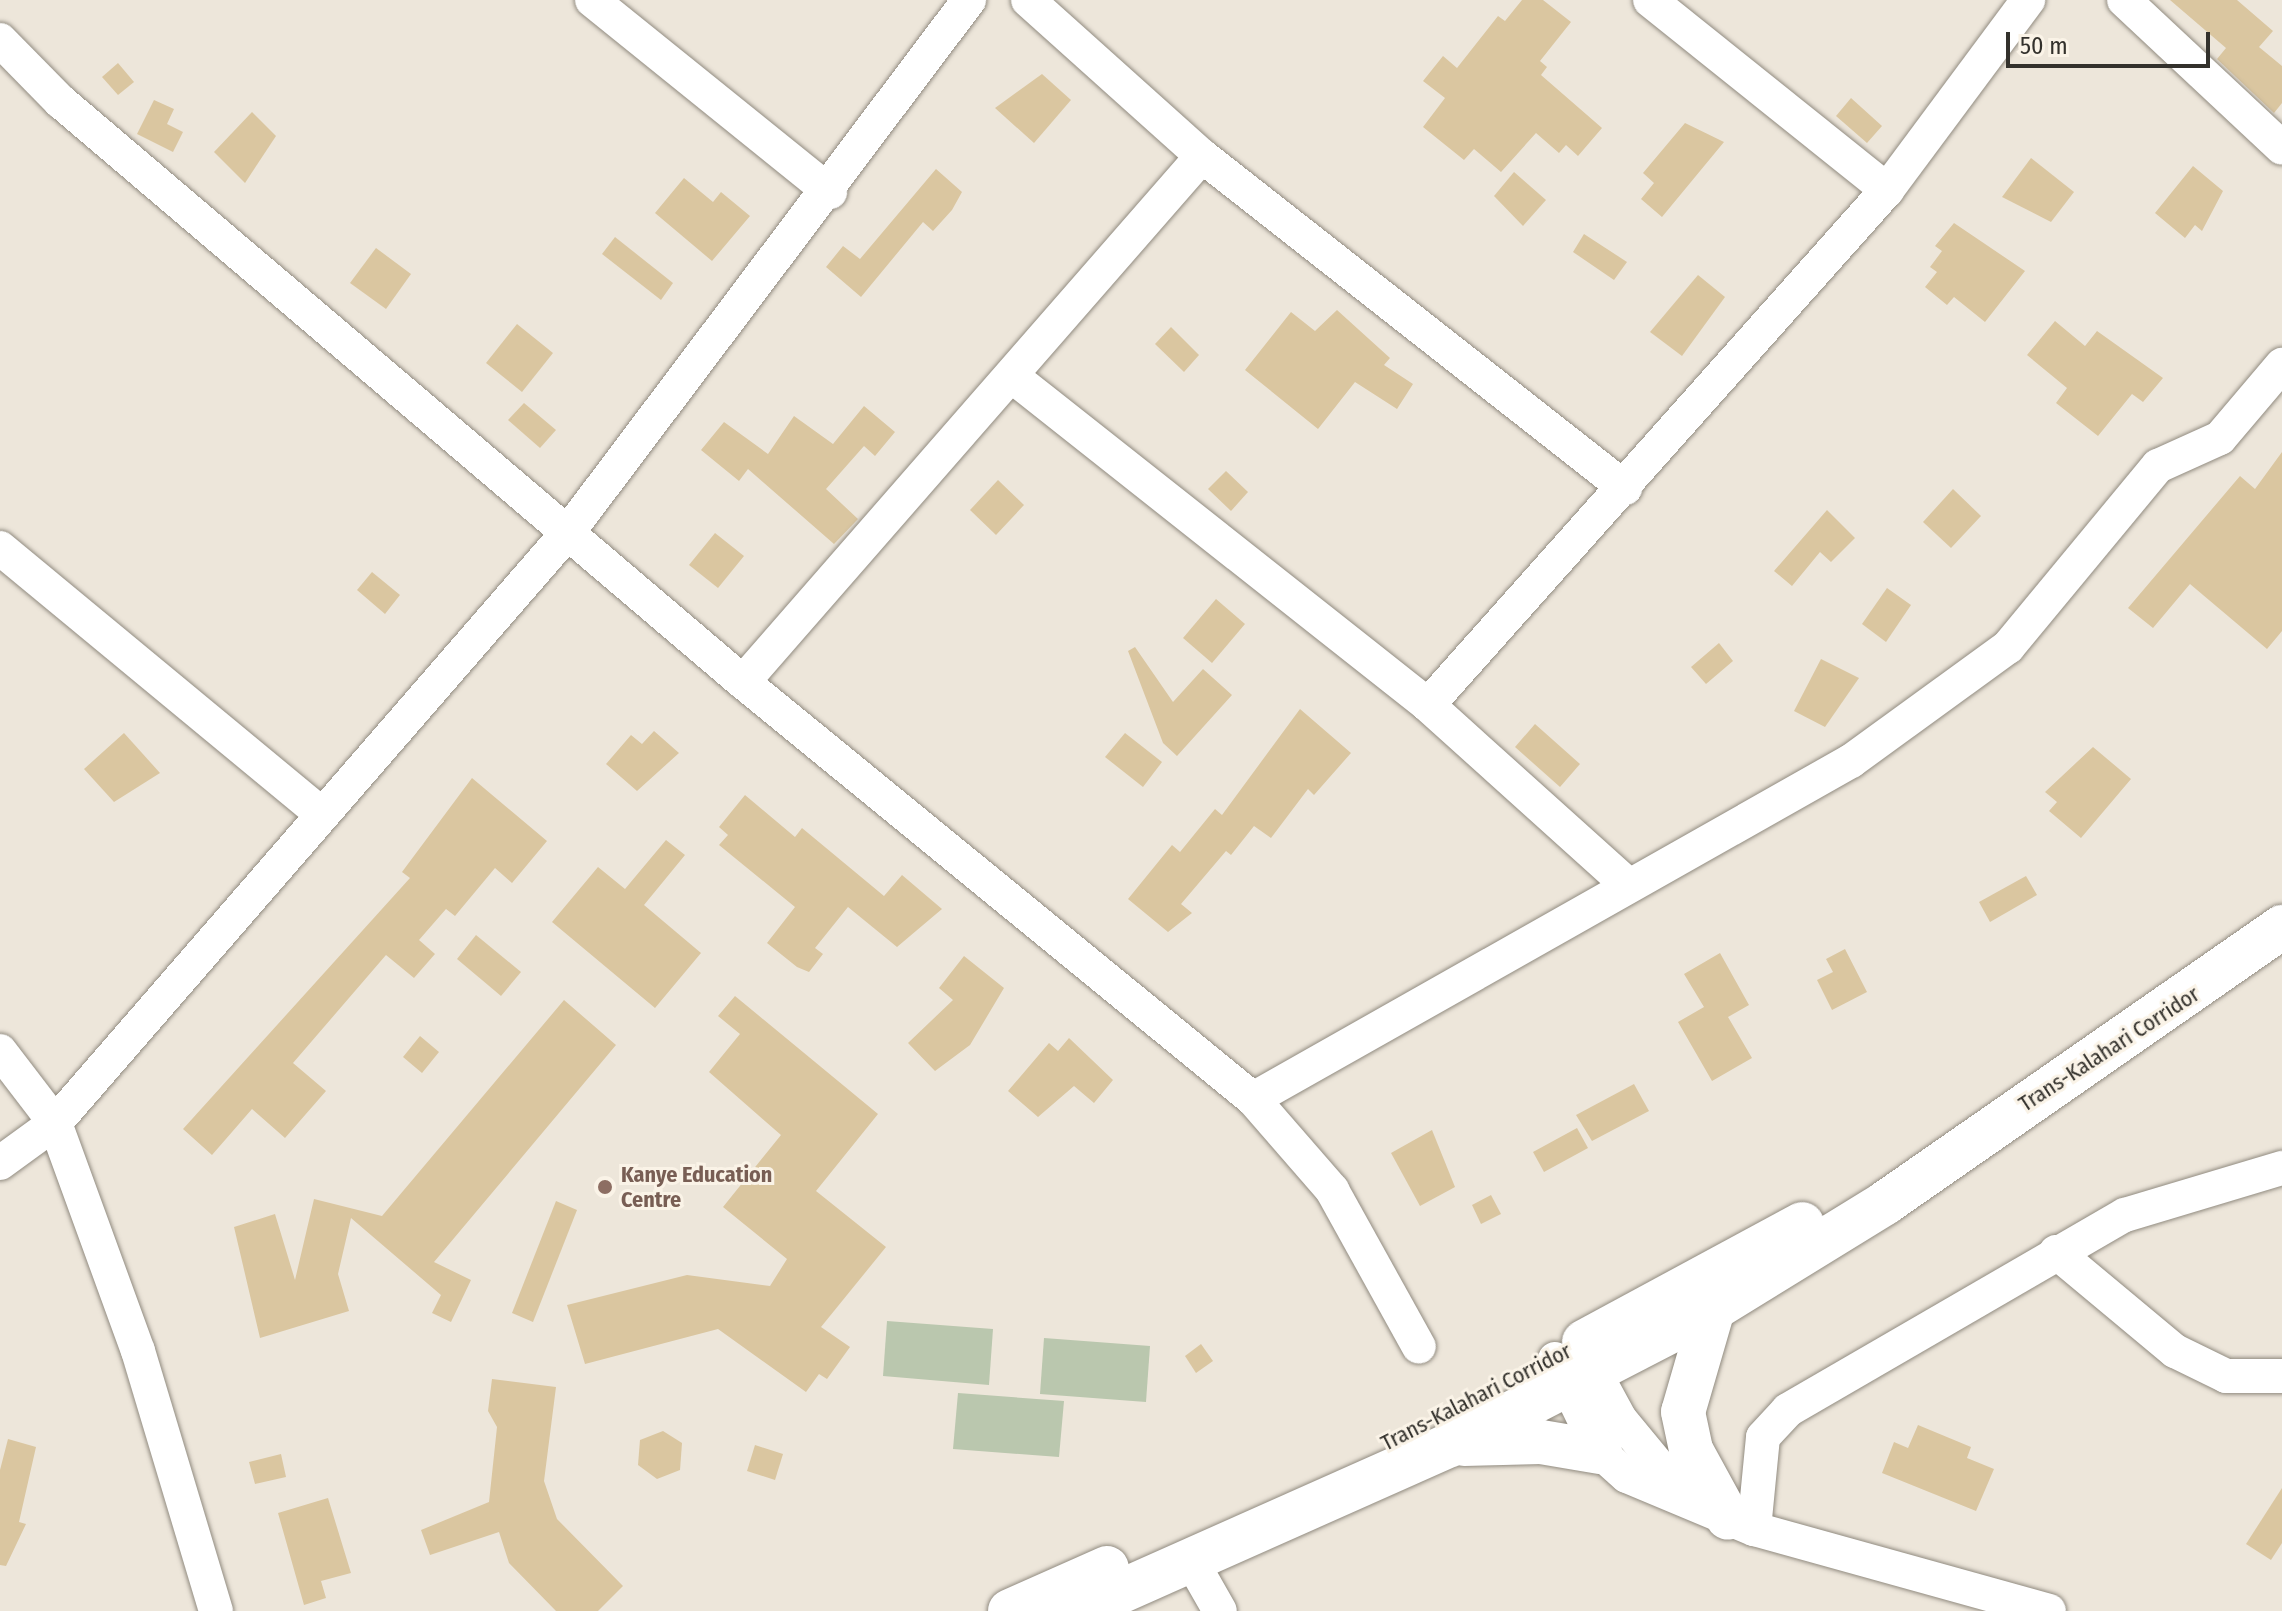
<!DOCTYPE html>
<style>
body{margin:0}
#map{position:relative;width:2282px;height:1611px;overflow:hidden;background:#ede6da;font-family:"Fira Sans Condensed",sans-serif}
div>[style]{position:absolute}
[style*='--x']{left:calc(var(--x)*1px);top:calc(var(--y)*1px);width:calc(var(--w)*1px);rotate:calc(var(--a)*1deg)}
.green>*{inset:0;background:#bac7ae}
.building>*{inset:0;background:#dac6a0}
.roads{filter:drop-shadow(0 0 2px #918b80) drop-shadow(0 0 2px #918b80)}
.minor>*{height:34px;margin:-17px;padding:0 17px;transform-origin:17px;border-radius:17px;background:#fff}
.highway>*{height:44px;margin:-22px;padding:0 22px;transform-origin:22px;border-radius:22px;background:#fff}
.dots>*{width:22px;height:22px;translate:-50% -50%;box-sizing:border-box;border:4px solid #faf3e7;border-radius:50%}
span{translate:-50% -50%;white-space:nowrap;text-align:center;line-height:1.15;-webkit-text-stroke:6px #faf3e7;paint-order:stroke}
.street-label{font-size:22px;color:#33312c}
.education-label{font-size:22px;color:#785e54;font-weight:700}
.left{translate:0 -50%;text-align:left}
.scale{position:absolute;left:2006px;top:32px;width:204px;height:36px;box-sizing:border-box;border:4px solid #33312c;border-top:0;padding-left:10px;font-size:24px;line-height:28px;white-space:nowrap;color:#33312c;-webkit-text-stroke:6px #faf3e7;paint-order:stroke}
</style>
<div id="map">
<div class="green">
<i style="clip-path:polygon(887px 1321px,993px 1329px,989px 1385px,883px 1376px)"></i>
<i style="clip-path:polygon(1044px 1338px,1150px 1346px,1146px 1402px,1040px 1394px)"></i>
<i style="clip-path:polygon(958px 1393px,1064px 1401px,1059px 1457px,953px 1449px)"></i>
</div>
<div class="building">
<i style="clip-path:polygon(1522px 0,1543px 0,1571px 22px,1540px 61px,1547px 67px,1541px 75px,1602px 128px,1578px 156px,1566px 145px,1559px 153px,1536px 133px,1501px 172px,1474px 149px,1464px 160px,1423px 127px,1445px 98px,1423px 81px,1443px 56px,1457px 68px,1498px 16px,1505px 21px)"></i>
<i style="clip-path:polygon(2170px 0,2237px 0,2273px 31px,2259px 47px,2282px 66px,2282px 103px,2274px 113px,2217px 59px,2226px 48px)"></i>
<i style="clip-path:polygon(118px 63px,134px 82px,118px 95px,102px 77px)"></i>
<i style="clip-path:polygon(1042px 74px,1071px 100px,1034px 143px,995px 108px)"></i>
<i style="clip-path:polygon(1851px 98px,1882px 126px,1867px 143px,1836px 116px)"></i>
<i style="clip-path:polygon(154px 100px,174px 109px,167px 124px,183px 132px,173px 152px,137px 134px)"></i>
<i style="clip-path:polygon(252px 112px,276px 136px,245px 183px,214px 152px)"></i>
<i style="clip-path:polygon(1685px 123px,1724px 142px,1662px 217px,1641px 199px,1654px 183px,1643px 173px)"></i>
<i style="clip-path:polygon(2031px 158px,2074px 192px,2051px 222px,2002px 197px)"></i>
<i style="clip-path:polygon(2193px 166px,2223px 191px,2202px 231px,2195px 225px,2185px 238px,2155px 213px)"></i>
<i style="clip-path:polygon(936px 169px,962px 192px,952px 210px,933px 231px,923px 222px,861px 297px,826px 267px,843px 246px,860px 259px)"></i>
<i style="clip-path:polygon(1514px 172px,1546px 200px,1523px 226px,1494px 196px)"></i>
<i style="clip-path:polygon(684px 178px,713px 202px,721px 192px,750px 216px,712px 261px,655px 213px)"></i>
<i style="clip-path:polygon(1954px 223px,2025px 271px,1985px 322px,1954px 297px,1947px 305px,1925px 287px,1937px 272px,1930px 267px,1942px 251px,1935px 246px)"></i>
<i style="clip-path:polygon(1584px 234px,1627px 262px,1614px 280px,1573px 252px)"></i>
<i style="clip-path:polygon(615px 237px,673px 283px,661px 300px,602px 254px)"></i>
<i style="clip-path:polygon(376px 248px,411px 274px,386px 309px,350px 283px)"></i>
<i style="clip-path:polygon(1698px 275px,1725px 297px,1682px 356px,1650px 332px)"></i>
<i style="clip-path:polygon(1337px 310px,1390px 358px,1384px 365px,1413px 384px,1397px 409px,1355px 382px,1318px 429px,1245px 370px,1291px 312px,1315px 331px)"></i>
<i style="clip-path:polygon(2055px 321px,2085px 346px,2097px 331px,2163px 378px,2143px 402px,2132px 394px,2098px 436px,2056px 403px,2067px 388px,2027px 355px)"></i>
<i style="clip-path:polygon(517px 324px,553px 353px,522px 392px,486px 363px)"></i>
<i style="clip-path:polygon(1171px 327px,1199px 355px,1184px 372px,1155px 344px)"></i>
<i style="clip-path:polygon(524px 403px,556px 430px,540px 448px,508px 420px)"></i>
<i style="clip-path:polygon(864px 406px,895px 432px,875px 456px,864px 446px,826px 489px,858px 519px,834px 544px,748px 469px,739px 481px,701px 450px,724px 422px,768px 454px,794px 416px,833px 444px)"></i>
<i style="clip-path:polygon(2282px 452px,2282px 631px,2267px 649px,2190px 584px,2153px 628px,2128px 608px,2240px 476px,2255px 489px)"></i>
<i style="clip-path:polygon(1226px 471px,1248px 492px,1231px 511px,1208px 489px)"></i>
<i style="clip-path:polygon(998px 480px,1024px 505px,996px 535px,970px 510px)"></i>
<i style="clip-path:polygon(1953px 489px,1981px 516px,1951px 548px,1923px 522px)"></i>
<i style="clip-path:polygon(1827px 510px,1855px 538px,1831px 562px,1820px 552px,1792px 586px,1774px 571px)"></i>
<i style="clip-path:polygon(715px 533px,744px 556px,718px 588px,689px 565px)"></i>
<i style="clip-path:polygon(372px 572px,400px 595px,385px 614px,357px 590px)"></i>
<i style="clip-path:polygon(1887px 588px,1911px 605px,1886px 642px,1862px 624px)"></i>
<i style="clip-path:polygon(1216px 599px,1245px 624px,1212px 663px,1183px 638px)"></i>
<i style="clip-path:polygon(1719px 643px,1733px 661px,1706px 684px,1691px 667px)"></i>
<i style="clip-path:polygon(1135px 647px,1173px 702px,1203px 669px,1232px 695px,1177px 756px,1163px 743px,1128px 651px)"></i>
<i style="clip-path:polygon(1821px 659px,1859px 678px,1825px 727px,1794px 711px)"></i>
<i style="clip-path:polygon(1300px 709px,1351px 753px,1314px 795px,1308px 789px,1271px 838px,1254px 826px,1231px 855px,1226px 851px,1181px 904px,1192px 913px,1168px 932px,1128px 899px,1172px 845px,1180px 852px,1215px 809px,1222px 815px)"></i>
<i style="clip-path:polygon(1535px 724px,1580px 764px,1560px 787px,1515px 747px)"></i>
<i style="clip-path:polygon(654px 731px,679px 753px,637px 791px,606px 764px,631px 735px,642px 744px)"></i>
<i style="clip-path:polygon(124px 733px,160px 773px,114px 802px,84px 769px)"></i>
<i style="clip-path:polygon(1125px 733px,1162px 762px,1143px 787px,1105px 757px)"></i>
<i style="clip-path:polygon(2093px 747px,2131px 779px,2081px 838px,2049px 811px,2057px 802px,2045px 792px)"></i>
<i style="clip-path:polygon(472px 778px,547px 841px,512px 883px,495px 868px,455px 916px,446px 909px,419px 940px,435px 954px,414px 978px,386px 955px,293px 1063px,326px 1091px,285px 1138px,252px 1109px,212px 1155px,183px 1129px,410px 878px,402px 872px)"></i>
<i style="clip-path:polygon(745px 795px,795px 837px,802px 828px,884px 896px,902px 875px,942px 909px,897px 947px,848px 907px,815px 948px,823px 954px,809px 972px,797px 967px,767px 943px,795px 907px,719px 845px,728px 835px,719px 827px)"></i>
<i style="clip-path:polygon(666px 840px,685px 855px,644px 905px,701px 953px,655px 1008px,552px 922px,598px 867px,625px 889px)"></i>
<i style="clip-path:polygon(2026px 876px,2037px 895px,1990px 922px,1979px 902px)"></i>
<i style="clip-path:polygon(476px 935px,521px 972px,501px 996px,457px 959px)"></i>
<i style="clip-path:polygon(1845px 949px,1867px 992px,1832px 1010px,1817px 980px,1833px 972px,1826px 959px)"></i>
<i style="clip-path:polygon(1720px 953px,1749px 1005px,1728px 1017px,1752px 1058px,1712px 1081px,1678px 1022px,1704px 1007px,1684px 974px)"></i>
<i style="clip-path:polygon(964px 956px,1004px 988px,970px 1045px,935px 1071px,908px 1043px,953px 1000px,939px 988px)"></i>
<i style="clip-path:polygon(735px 996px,878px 1114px,816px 1191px,886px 1247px,821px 1327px,850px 1347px,827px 1379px,819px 1374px,806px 1392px,718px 1329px,585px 1364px,567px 1305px,687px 1275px,770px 1286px,787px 1259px,723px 1207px,781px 1135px,709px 1072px,740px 1034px,718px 1016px)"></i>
<i style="clip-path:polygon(564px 1000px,616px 1045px,434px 1262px,471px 1280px,451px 1322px,432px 1313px,441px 1295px,351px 1218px,338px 1274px,349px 1311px,260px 1338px,234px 1227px,275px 1214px,295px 1280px,314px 1199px,382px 1216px)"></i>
<i style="clip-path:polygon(420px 1036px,439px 1052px,422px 1073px,403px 1057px)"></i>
<i style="clip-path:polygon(1069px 1038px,1113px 1080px,1094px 1103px,1074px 1086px,1038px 1117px,1008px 1091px,1049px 1043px,1058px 1051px)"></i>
<i style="clip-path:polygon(1634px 1084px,1649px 1111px,1592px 1141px,1576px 1115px)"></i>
<i style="clip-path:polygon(1577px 1128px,1588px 1148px,1544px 1172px,1533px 1152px)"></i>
<i style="clip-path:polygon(1432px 1130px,1455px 1187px,1420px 1206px,1391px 1153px)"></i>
<i style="clip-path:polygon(1491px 1195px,1501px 1214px,1481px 1224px,1472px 1205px)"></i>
<i style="clip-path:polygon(556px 1201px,577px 1210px,533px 1322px,512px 1313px)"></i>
<i style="clip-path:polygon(1201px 1344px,1213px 1361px,1196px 1373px,1185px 1356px)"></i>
<i style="clip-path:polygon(492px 1379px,556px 1387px,544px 1481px,557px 1519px,623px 1586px,598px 1611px,556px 1611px,509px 1563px,499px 1532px,430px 1555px,421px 1530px,489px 1502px,497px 1427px,488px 1411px)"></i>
<i style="clip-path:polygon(1918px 1425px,1971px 1447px,1967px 1458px,1994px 1469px,1976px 1511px,1882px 1473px,1894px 1442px,1908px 1448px)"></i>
<i style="clip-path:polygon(663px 1431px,682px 1443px,680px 1470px,657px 1479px,638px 1465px,640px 1440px)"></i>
<i style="clip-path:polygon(8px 1439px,36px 1447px,19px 1522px,26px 1524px,6px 1566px,0 1565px,0 1470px)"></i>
<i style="clip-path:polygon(755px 1445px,783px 1454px,775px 1480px,747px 1471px)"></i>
<i style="clip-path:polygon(281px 1454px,286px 1477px,255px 1484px,249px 1462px)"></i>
<i style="clip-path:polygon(2282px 1488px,2282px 1543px,2271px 1560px,2246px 1544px)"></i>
<i style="clip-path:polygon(328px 1498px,351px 1573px,321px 1581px,326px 1598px,304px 1605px,278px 1513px)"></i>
</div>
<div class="roads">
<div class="minor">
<i style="--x:592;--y:0;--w:306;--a:38.9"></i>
<i style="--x:1028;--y:0;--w:234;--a:41.9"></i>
<i style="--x:1202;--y:156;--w:538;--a:38.13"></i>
<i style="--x:1650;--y:0;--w:304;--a:38.7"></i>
<i style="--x:2124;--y:0;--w:216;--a:43.1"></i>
<i style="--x:0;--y:40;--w:86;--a:45.5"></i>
<i style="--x:60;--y:101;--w:897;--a:40.39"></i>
<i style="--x:743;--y:682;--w:659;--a:39.27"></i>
<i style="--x:1253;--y:1099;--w:121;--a:49"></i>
<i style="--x:1332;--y:1190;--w:179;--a:61"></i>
<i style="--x:1013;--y:377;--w:529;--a:38.32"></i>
<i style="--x:1428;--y:705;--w:269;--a:42"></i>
<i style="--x:0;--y:548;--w:414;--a:39.6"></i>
<i style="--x:743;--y:682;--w:698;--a:-48.89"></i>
<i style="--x:1428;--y:705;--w:690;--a:-48.29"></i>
<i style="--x:1887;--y:190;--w:237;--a:-53.4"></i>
<i style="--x:0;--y:1051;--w:91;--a:52.6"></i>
<i style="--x:55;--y:1123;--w:243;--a:70"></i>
<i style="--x:138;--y:1351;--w:271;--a:73.3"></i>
<i style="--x:1253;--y:1099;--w:687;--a:-29.48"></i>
<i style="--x:1851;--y:761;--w:194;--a:-36"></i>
<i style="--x:2008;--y:647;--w:235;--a:-50.4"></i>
<i style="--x:2158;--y:466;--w:68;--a:-24.3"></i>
<i style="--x:2220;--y:438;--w:96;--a:-49.7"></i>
<i style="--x:0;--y:1163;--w:68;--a:-36"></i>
<i style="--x:55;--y:1123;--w:784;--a:-49.03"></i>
<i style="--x:569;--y:531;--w:665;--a:-53.01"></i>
<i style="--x:2056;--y:1252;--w:155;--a:39.8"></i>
<i style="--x:2175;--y:1351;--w:57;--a:26.1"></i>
<i style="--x:2226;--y:1376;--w:56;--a:0"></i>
<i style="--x:1582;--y:1349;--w:80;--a:61.5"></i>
<i style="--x:1620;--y:1419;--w:96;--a:50.5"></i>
<i style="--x:1555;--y:1359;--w:103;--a:64.2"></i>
<i style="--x:1600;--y:1452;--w:36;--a:42"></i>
<i style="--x:1627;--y:1476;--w:138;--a:22.7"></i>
<i style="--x:1754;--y:1529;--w:306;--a:15.5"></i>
<i style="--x:1754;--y:1529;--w:92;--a:-84.4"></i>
<i style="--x:1763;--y:1437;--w:37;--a:-47"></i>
<i style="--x:1788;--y:1410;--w:389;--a:-30.1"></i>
<i style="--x:2125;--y:1215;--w:164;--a:-16.7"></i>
<i style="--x:1192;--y:1562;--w:56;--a:60.3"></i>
</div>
<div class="highway">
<i style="--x:1713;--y:1309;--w:107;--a:106.2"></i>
<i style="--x:1683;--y:1412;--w:39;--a:78"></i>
<i style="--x:1691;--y:1450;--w:77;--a:61.4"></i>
<i style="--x:1584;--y:1342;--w:248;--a:-28.4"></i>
<i style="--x:1464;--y:1444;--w:77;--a:-1.5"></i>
<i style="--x:1541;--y:1442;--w:60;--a:9.6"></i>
<i style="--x:1010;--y:1611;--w:106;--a:-23.9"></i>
<i style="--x:1077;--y:1611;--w:408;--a:-24"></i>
<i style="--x:1450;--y:1445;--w:296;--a:-27.3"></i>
<i style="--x:1713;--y:1309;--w:202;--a:-31.6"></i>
<i style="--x:1885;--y:1203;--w:484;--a:-34.8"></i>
</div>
</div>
<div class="dots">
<i style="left:605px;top:1187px;background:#8d6e63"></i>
</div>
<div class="street-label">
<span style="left:2109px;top:1049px;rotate:-33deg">Trans-Kalahari Corridor</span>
<span style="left:1476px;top:1397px;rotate:-27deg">Trans-Kalahari Corridor</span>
</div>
<div class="education-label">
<span class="left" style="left:621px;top:1187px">Kanye Education<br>Centre</span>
</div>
<div class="scale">50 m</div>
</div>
